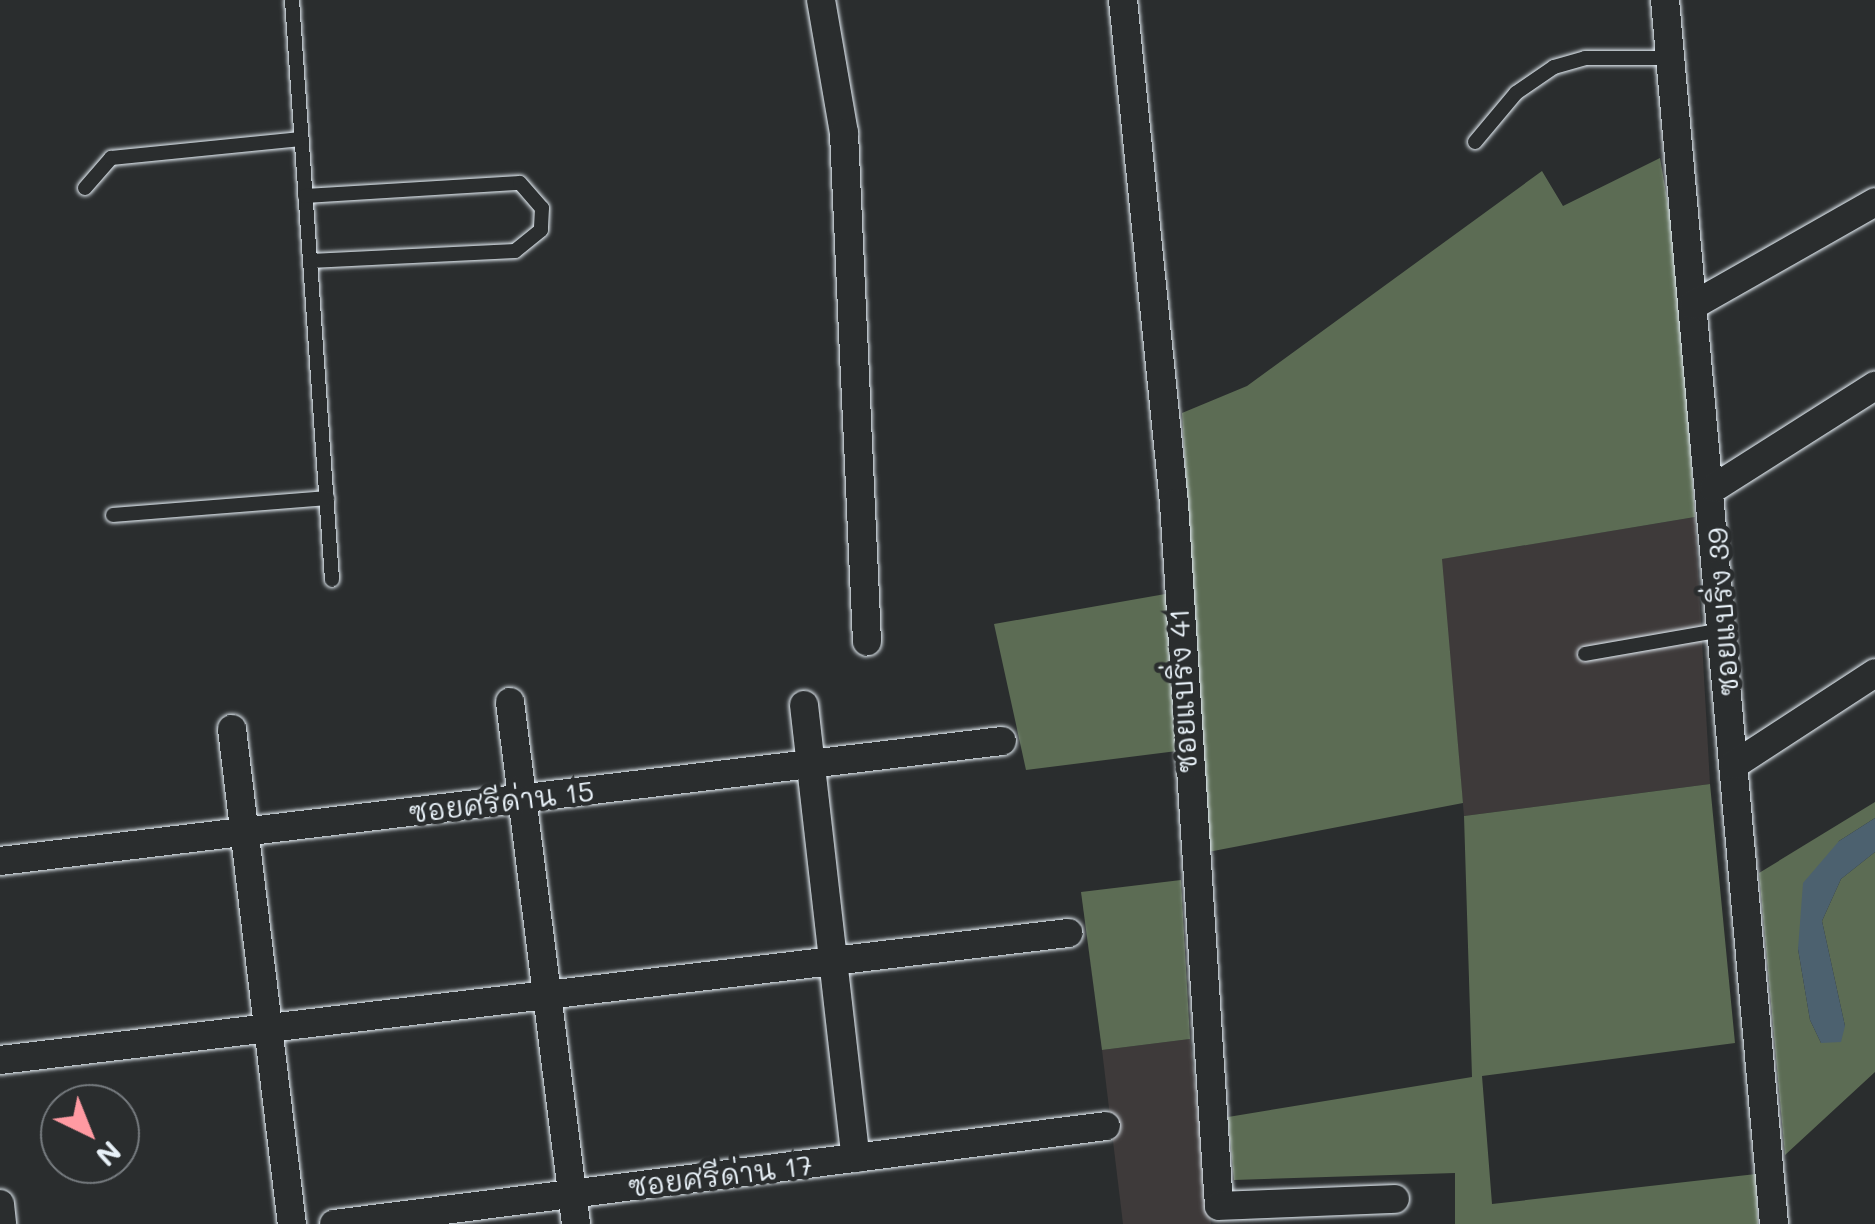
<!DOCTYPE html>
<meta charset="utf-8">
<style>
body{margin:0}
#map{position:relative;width:1875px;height:1224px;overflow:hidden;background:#2a2d2e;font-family:Mali,"Playpen Sans Thai",sans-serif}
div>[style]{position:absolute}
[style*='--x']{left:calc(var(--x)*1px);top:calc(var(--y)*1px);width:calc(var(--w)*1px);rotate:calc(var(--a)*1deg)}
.built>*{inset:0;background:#3e3a3a}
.green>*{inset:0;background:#5c6c54}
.water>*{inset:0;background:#4c616f}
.roads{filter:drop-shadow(0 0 2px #e8f1f8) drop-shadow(0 0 2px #e8f1f8)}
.service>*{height:14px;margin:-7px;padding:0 7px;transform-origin:7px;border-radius:7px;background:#2a2d2e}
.minor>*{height:28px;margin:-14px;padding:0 14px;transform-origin:14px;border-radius:14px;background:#2a2d2e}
span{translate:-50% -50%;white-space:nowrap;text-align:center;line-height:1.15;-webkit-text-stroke:9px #2a2d2e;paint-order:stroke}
.street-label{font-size:28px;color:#e8f1f8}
.north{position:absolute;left:40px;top:1084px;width:100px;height:100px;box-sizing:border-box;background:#2a2d2e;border:2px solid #767b7f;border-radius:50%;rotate:137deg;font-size:28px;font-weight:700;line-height:40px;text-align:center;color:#e8f1f8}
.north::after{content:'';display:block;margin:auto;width:35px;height:45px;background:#ff9aa2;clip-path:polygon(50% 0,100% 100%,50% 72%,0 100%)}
</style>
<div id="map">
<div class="built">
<i style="clip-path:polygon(1695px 517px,1710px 784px,1464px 816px,1441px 559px)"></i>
<i style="clip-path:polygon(1190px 1039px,1211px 1224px,1123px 1224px,1102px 1050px)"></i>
</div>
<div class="green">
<i style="clip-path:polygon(1660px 158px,1679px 267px,1695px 517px,1442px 559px,1463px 803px,1208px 852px,1182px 413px,1247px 386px,1542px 171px,1563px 206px)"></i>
<i style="clip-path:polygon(1171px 593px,1177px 751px,1026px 770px,994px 624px)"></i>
<i style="clip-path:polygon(1710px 784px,1735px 1043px,1482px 1076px,1492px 1204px,1756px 1174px,1758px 1224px,1455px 1224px,1455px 1173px,1234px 1180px,1228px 1117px,1472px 1077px,1464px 816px)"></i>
<i style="clip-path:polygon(1875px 802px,1875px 818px,1839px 841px,1798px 949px,1810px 1020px,1821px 1043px,1845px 1026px,1822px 921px,1841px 879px,1875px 852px,1875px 1072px,1785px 1155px,1759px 873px)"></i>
<i style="clip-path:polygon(1181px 880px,1190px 1039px,1102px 1050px,1081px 892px)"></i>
</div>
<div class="water">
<i style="clip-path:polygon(1875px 818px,1875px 852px,1841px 879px,1822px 921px,1845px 1026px,1841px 1042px,1821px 1043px,1810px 1020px,1798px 949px,1803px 883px,1839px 841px)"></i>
</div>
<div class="roads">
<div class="service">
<i style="--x:292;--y:0;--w:581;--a:86.05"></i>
<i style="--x:1475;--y:142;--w:64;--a:-50.1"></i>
<i style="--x:1516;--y:93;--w:46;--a:-34.4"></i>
<i style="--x:1554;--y:67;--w:32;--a:-16"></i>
<i style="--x:1585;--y:58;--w:86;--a:0"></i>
<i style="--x:85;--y:188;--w:40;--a:-49"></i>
<i style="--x:111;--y:158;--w:191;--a:-5.7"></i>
<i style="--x:305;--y:196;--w:215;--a:-3.5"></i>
<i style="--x:520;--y:183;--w:33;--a:49"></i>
<i style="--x:542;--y:208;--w:22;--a:93"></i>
<i style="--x:541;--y:230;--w:33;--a:141"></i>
<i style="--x:515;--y:251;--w:205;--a:177.2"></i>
<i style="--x:113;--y:515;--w:215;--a:-4.5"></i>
<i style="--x:1585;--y:654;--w:139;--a:-9.9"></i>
</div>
<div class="minor">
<i style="--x:821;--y:0;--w:135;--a:80.2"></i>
<i style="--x:844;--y:133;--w:509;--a:87.41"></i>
<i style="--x:1123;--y:0;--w:506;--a:84.21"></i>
<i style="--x:1174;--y:503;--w:704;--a:86.34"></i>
<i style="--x:1219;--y:1206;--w:176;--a:-2.3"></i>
<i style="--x:1665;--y:0;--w:1229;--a:84.91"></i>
<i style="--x:1694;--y:305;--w:208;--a:-29.6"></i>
<i style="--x:1714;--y:488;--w:191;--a:-32.4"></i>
<i style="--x:510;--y:702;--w:526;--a:82.79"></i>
<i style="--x:804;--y:705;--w:456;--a:83.5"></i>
<i style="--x:232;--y:729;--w:499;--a:83.1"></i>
<i style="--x:1734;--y:765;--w:168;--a:-33.1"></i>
<i style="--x:0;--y:861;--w:1009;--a:-6.83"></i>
<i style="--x:0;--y:1060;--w:1076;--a:-6.78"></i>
<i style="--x:0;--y:1204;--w:20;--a:84"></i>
<i style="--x:334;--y:1224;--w:778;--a:-7.23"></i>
</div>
</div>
<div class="street-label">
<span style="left:1722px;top:612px;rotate:-94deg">ซอยแบริ่ง 39</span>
<span style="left:1182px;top:691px;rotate:-93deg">ซอยแบริ่ง 41</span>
<span style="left:501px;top:801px;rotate:-7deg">ซอยศรีด่าน 15</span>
<span style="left:720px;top:1175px;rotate:-7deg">ซอยศรีด่าน 17</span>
</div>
<div class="north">N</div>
</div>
